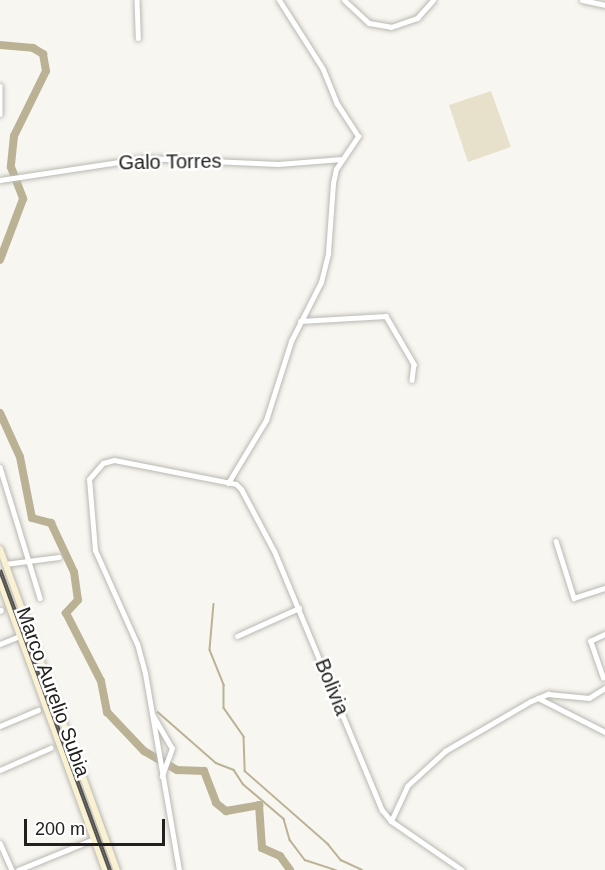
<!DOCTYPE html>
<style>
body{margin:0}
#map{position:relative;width:605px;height:870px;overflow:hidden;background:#f8f6f0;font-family:Arial,sans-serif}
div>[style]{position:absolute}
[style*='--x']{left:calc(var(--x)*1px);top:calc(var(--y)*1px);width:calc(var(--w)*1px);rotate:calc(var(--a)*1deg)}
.green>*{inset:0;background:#e7e0ca}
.stream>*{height:1.5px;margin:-0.75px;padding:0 0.75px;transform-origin:0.75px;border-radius:0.75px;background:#bbb296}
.river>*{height:8px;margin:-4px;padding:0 4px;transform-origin:4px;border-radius:4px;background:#bbb296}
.roads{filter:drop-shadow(0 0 2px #b9b8b2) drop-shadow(0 0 2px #b9b8b2)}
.minor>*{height:4.5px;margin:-2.25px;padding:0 2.25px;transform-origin:2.25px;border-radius:2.25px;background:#fff}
.tertiary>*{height:5px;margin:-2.5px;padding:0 2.5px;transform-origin:2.5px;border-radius:2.5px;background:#fff}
.secondary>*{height:6px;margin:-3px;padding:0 3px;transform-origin:3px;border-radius:3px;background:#faf1d3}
.rail>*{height:4px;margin-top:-2px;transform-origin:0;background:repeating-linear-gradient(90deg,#fff 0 4.5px,#545350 0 9px);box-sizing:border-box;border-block:2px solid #545350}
span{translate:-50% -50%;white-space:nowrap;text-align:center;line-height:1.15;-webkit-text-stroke:5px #fff;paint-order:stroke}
.street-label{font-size:20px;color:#21201e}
.scale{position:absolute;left:24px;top:819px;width:141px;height:27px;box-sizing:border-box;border:3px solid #21201e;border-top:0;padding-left:8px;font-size:18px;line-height:21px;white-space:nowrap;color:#21201e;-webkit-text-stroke:4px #fff;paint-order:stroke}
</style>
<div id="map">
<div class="green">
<i style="clip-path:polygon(491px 91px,511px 147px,468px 162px,449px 105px)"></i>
</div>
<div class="stream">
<i style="--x:214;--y:604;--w:46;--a:95"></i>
<i style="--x:210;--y:650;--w:38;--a:68"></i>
<i style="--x:224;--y:685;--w:23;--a:90"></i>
<i style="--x:224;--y:708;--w:35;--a:55"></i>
<i style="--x:244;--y:737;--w:34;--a:88"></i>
<i style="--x:245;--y:771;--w:111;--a:41.3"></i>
<i style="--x:328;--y:844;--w:21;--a:51"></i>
<i style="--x:341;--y:860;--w:23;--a:25"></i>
<i style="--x:158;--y:712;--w:77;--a:41.3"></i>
<i style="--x:216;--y:763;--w:19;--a:21"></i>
<i style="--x:234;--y:770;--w:17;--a:57"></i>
<i style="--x:243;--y:784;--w:54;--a:40.5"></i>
<i style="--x:284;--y:819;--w:22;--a:74"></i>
<i style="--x:290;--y:840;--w:25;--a:53"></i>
<i style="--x:305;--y:860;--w:33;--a:18"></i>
</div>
<div class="river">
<i style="--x:0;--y:45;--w:33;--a:5"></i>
<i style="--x:33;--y:48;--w:12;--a:31"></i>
<i style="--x:43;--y:54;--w:17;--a:80"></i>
<i style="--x:46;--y:71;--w:72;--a:116.2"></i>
<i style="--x:14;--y:136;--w:31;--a:96"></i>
<i style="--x:11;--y:167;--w:34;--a:69"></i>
<i style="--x:23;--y:199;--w:65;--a:110.7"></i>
<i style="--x:0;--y:413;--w:48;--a:65.6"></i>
<i style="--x:20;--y:457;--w:62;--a:78.9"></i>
<i style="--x:32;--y:518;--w:20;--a:15"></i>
<i style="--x:51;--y:523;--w:54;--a:64.9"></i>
<i style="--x:74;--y:572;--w:28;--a:82"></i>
<i style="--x:78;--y:600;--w:18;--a:133"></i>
<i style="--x:66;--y:613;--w:76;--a:62.8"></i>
<i style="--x:101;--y:681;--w:32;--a:79"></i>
<i style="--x:107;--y:712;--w:54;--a:46.5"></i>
<i style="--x:144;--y:751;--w:38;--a:30"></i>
<i style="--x:177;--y:770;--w:27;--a:2"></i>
<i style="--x:204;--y:771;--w:34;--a:69"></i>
<i style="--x:216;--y:803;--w:13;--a:39"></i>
<i style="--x:226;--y:811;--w:34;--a:-10"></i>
<i style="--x:259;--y:805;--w:43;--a:86"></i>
<i style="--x:262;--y:848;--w:20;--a:24"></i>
<i style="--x:280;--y:856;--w:17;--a:54"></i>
</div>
<div class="roads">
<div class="minor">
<i style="--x:137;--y:0;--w:38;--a:88"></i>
<i style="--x:0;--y:86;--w:28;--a:90"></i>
<i style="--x:300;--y:321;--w:86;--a:-3.3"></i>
<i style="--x:386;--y:316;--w:56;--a:59.7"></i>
<i style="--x:414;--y:364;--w:16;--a:97"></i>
<i style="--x:0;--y:467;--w:137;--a:73"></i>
<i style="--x:556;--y:541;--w:60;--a:72.5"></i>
<i style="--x:574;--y:598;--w:33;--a:-18"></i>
<i style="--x:5;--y:564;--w:54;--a:-7.4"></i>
<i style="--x:0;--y:611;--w:1;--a:-45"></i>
<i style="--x:237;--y:636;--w:68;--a:-24.3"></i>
<i style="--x:0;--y:644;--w:22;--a:-22"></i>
<i style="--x:603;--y:678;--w:39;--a:-109"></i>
<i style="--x:590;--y:641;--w:17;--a:-25"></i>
<i style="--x:538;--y:698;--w:11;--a:-22"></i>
<i style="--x:548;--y:694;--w:41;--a:5.6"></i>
<i style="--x:589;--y:698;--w:19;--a:-32"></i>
<i style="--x:0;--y:726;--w:41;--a:-22.8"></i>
<i style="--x:0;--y:770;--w:55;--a:-23.7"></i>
<i style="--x:0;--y:843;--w:30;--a:66"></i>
<i style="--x:18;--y:870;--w:82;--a:-22.2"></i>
</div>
<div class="tertiary">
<i style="--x:344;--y:0;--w:34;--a:43"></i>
<i style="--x:369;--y:23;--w:22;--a:10"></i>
<i style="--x:391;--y:27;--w:28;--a:-19"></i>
<i style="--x:417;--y:18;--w:24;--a:-48"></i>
<i style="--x:582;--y:0;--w:24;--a:12"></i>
<i style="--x:0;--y:180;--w:147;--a:-8.6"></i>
<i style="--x:145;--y:158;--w:133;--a:2.6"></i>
<i style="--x:278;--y:164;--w:64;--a:-4.5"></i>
<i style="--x:228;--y:483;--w:74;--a:-58.9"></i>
<i style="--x:266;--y:420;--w:83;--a:-72.4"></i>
<i style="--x:291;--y:341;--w:66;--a:-63"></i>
<i style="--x:321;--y:282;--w:30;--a:-76"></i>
<i style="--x:328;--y:253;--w:70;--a:-85.9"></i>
<i style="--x:333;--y:183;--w:14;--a:-78"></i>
<i style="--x:336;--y:169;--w:40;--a:-56"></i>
<i style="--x:358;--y:136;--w:38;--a:-123"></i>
<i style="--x:337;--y:104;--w:38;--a:-112"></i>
<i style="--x:323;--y:69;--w:82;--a:-122.5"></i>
<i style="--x:152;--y:714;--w:39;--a:60"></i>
<i style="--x:172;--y:748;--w:30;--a:110"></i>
<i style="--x:391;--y:821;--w:38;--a:-65"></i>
<i style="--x:407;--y:786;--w:52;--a:-42.6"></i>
<i style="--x:445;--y:751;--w:99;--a:-30.2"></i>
<i style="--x:531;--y:701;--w:8;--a:-23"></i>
<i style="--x:538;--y:698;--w:75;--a:26.9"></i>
<i style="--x:179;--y:870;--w:200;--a:-99.8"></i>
<i style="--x:145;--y:673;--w:30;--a:-105"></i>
<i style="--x:137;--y:644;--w:103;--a:-114.1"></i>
<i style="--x:95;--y:550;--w:71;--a:-94.8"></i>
<i style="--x:89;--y:479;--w:21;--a:-49"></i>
<i style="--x:103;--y:463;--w:11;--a:-15"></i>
<i style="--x:114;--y:460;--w:124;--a:11.1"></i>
<i style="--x:236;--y:484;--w:7;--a:45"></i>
<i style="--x:241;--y:489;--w:70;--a:62"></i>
<i style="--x:274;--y:551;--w:281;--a:67.4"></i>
<i style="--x:382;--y:810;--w:14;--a:51"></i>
<i style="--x:391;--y:821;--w:86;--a:34.6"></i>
</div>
<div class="secondary">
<i style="--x:0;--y:549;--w:342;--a:70"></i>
<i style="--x:0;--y:581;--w:307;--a:70"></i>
</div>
</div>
<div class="rail">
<i style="--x:0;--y:570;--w:320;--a:69.9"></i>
</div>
<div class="street-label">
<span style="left:170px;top:162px;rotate:-1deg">Galo Torres</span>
<span style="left:332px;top:687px;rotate:68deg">Bolivia</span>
<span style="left:53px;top:692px;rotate:70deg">Marco Aurelio Subia</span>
</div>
<div class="scale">200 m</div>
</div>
